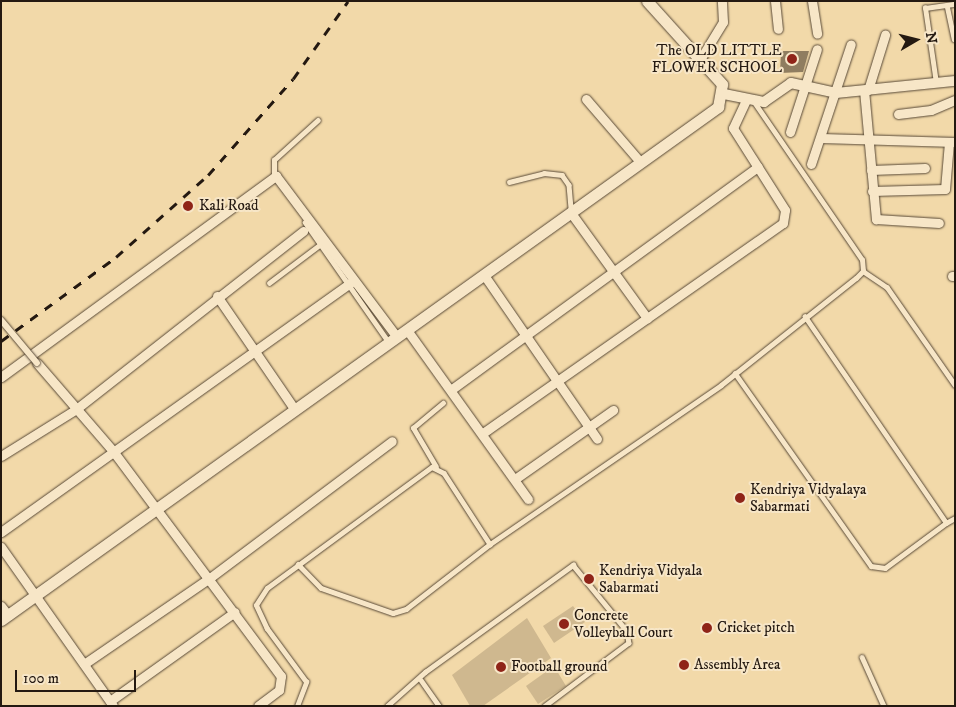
<!DOCTYPE html>
<style>
body{margin:0}
#map{position:relative;width:956px;height:707px;overflow:hidden;background:#f2d9a9;font-family:"IM FELL DW Pica",serif}
div>[style]{position:absolute}
[style*='--x']{left:calc(var(--x)*1px);top:calc(var(--y)*1px);width:calc(var(--w)*1px);rotate:calc(var(--a)*1deg)}
.green>*{inset:0;background:#cfb88f}
.building>*{inset:0;background:#8f7d60}
.roads{filter:drop-shadow(0 0 1px #584937) drop-shadow(0 0 1px #584937)}
.service>*{height:4.5px;margin:-2.25px;padding:0 2.25px;transform-origin:2.25px;border-radius:2.25px;background:#f7e6c7}
.minor>*{height:9px;margin:-4.5px;padding:0 4.5px;transform-origin:4.5px;border-radius:4.5px;background:#f7e6c7}
.tertiary>*{height:10px;margin:-5px;padding:0 5px;transform-origin:5px;border-radius:5px;background:#f7e6c7}
.secondary>*{height:11px;margin:-5.5px;padding:0 5.5px;transform-origin:5.5px;border-radius:5.5px;background:#f7e6c7}
.rail>*{height:2.5px;margin-top:-1.25px;transform-origin:0;background:repeating-linear-gradient(90deg,#241911 0 9px,transparent 0 18px)}
.bridges{filter:drop-shadow(0 0 1px #584937) drop-shadow(0 0 1px #584937)}
.pedestrian-bridge>*{height:6px;margin:-3px;padding:0 3px;transform-origin:3px;border-radius:3px;background:#f7e6c7}
.dots>*{width:14px;height:14px;translate:-50% -50%;box-sizing:border-box;border:2px solid #f7e6c7;border-radius:50%}
span{translate:-50% -50%;white-space:nowrap;text-align:center;line-height:1.15;-webkit-text-stroke:4px #f7e6c7;paint-order:stroke}
.poi-label{font-size:15px;color:#241911}
.right{translate:-100% -50%;text-align:right}
.left{translate:0 -50%;text-align:left}
.frame{position:absolute;inset:0;border:2px solid #241911;pointer-events:none}
.north{position:absolute;left:891px;top:15px;width:50px;height:50px;-webkit-text-stroke:4px #f7e6c7;paint-order:stroke;rotate:82deg;font-size:14px;font-weight:700;line-height:20px;text-align:center;color:#241911}
.north::after{content:'';display:block;margin:auto;width:18px;height:22px;background:#241911;clip-path:polygon(50% 0,100% 100%,50% 72%,0 100%)}
.scale{position:absolute;left:15px;top:670px;width:121px;height:22px;box-sizing:border-box;border:2px solid #241911;border-top:0;padding-left:6px;font-size:15px;line-height:18px;white-space:nowrap;color:#241911;-webkit-text-stroke:4px #f7e6c7;paint-order:stroke}
</style>
<div id="map">
<div class="green">
<i style="clip-path:polygon(573px 606px,585px 622px,554px 643px,543px 626px)"></i>
<i style="clip-path:polygon(527px 618px,551px 658px,483px 706px,470px 706px,452px 675px)"></i>
<i style="clip-path:polygon(554px 666px,566px 686px,538px 704px,526px 686px)"></i>
</div>
<div class="building">
<i style="clip-path:polygon(781px 51px,809px 51px,803px 72px,780px 73px)"></i>
</div>
<div class="roads">
<div class="service">
<i style="--x:947;--y:5;--w:35;--a:78"></i>
<i style="--x:936;--y:83;--w:76;--a:-98.3"></i>
<i style="--x:925;--y:8;--w:30;--a:-8"></i>
<i style="--x:274;--y:177;--w:17;--a:-90"></i>
<i style="--x:274;--y:160;--w:59;--a:-42.3"></i>
<i style="--x:509;--y:182;--w:36;--a:-14"></i>
<i style="--x:544;--y:173;--w:18;--a:6"></i>
<i style="--x:562;--y:175;--w:12;--a:55"></i>
<i style="--x:569;--y:185;--w:24;--a:85"></i>
<i style="--x:305;--y:222;--w:145;--a:55.1"></i>
<i style="--x:863;--y:271;--w:29;--a:34"></i>
<i style="--x:887;--y:287;--w:119;--a:55.2"></i>
<i style="--x:269;--y:283;--w:65;--a:-36.9"></i>
<i style="--x:735;--y:373;--w:236;--a:54.8"></i>
<i style="--x:871;--y:566;--w:14;--a:8"></i>
<i style="--x:885;--y:568;--w:76;--a:-36.4"></i>
<i style="--x:946;--y:523;--w:250;--a:-124.4"></i>
<i style="--x:436;--y:467;--w:45;--a:-120.5"></i>
<i style="--x:413;--y:428;--w:39;--a:-40"></i>
<i style="--x:946;--y:523;--w:10;--a:-29"></i>
<i style="--x:298;--y:564;--w:33;--a:46"></i>
<i style="--x:321;--y:588;--w:76;--a:19.1"></i>
<i style="--x:393;--y:613;--w:14;--a:-17"></i>
<i style="--x:406;--y:609;--w:106;--a:-37.7"></i>
<i style="--x:490;--y:544;--w:280;--a:-34.5"></i>
<i style="--x:721;--y:385;--w:172;--a:-38.4"></i>
<i style="--x:856;--y:278;--w:10;--a:-45"></i>
<i style="--x:863;--y:271;--w:11;--a:-95"></i>
<i style="--x:862;--y:260;--w:191;--a:-124.4"></i>
<i style="--x:862;--y:657;--w:54;--a:65.8"></i>
<i style="--x:421;--y:680;--w:32;--a:55"></i>
<i style="--x:297;--y:706;--w:26;--a:-69"></i>
<i style="--x:306;--y:682;--w:66;--a:-126.3"></i>
<i style="--x:267;--y:629;--w:26;--a:-115"></i>
<i style="--x:256;--y:605;--w:20;--a:-57"></i>
<i style="--x:267;--y:588;--w:205;--a:-36.3"></i>
<i style="--x:432;--y:467;--w:13;--a:27"></i>
<i style="--x:444;--y:473;--w:85;--a:57.1"></i>
<i style="--x:387;--y:706;--w:51;--a:-41.8"></i>
<i style="--x:425;--y:672;--w:183;--a:-35.9"></i>
<i style="--x:573;--y:565;--w:85;--a:50.7"></i>
<i style="--x:627;--y:631;--w:12;--a:81"></i>
<i style="--x:629;--y:643;--w:105;--a:143.1"></i>
</div>
<div class="minor">
<i style="--x:775;--y:1;--w:28;--a:84"></i>
<i style="--x:812;--y:1;--w:33;--a:81"></i>
<i style="--x:701;--y:58;--w:42;--a:-58.6"></i>
<i style="--x:723;--y:22;--w:21;--a:-93"></i>
<i style="--x:864;--y:90;--w:130;--a:84.7"></i>
<i style="--x:876;--y:219;--w:63;--a:3.6"></i>
<i style="--x:868;--y:90;--w:58;--a:-72.8"></i>
<i style="--x:586;--y:99;--w:84;--a:49.3"></i>
<i style="--x:898;--y:114;--w:33;--a:-7"></i>
<i style="--x:931;--y:110;--w:26;--a:-23"></i>
<i style="--x:790;--y:132;--w:87;--a:-72"></i>
<i style="--x:821;--y:138;--w:134;--a:1.7"></i>
<i style="--x:811;--y:164;--w:126;--a:-71.6"></i>
<i style="--x:871;--y:170;--w:54;--a:-2.1"></i>
<i style="--x:872;--y:191;--w:73;--a:-1.6"></i>
<i style="--x:945;--y:189;--w:47;--a:-85.1"></i>
<i style="--x:571;--y:213;--w:130;--a:54.1"></i>
<i style="--x:484;--y:275;--w:199;--a:55.4"></i>
<i style="--x:952;--y:276;--w:3;--a:0"></i>
<i style="--x:217;--y:296;--w:138;--a:55.6"></i>
<i style="--x:407;--y:330;--w:208;--a:54.4"></i>
<i style="--x:37;--y:363;--w:116;--a:49.2"></i>
<i style="--x:113;--y:451;--w:281;--a:53.3"></i>
<i style="--x:281;--y:676;--w:14;--a:98"></i>
<i style="--x:279;--y:690;--w:26;--a:143"></i>
<i style="--x:1;--y:377;--w:341;--a:-36.2"></i>
<i style="--x:276;--y:176;--w:201;--a:53.1"></i>
<i style="--x:452;--y:389;--w:378;--a:-36"></i>
<i style="--x:483;--y:433;--w:366;--a:-35"></i>
<i style="--x:783;--y:223;--w:13;--a:-81"></i>
<i style="--x:785;--y:210;--w:97;--a:-122.4"></i>
<i style="--x:733;--y:128;--w:31;--a:-65"></i>
<i style="--x:1;--y:456;--w:87;--a:-31.9"></i>
<i style="--x:75;--y:410;--w:290;--a:-38.1"></i>
<i style="--x:515;--y:479;--w:120;--a:-35.1"></i>
<i style="--x:1;--y:532;--w:430;--a:-35.5"></i>
<i style="--x:1;--y:547;--w:194;--a:54.8"></i>
<i style="--x:1;--y:606;--w:11;--a:52"></i>
<i style="--x:84;--y:664;--w:154;--a:-34.4"></i>
<i style="--x:211;--y:577;--w:226;--a:-36.9"></i>
<i style="--x:110;--y:701;--w:153;--a:-35.5"></i>
</div>
<div class="tertiary">
<i style="--x:724;--y:94;--w:41;--a:11.3"></i>
<i style="--x:764;--y:102;--w:33;--a:-35"></i>
<i style="--x:791;--y:83;--w:46;--a:12.5"></i>
<i style="--x:836;--y:93;--w:120;--a:-5.8"></i>
</div>
<div class="secondary">
<i style="--x:1;--y:620;--w:882;--a:-35.58"></i>
<i style="--x:718;--y:107;--w:23;--a:-80"></i>
<i style="--x:722;--y:84;--w:112;--a:-132.1"></i>
</div>
</div>
<div class="rail">
<i style="--x:1;--y:341;--w:142;--a:-36.1"></i>
<i style="--x:116;--y:257;--w:123;--a:-41.7"></i>
<i style="--x:208;--y:175;--w:128;--a:-48.5"></i>
<i style="--x:293;--y:79;--w:95;--a:-54.8"></i>
</div>
<div class="bridges">
<div class="pedestrian-bridge">
<i style="--x:1;--y:320;--w:56;--a:50.1"></i>
</div>
</div>
<div class="dots">
<i style="left:792px;top:59px;background:#8f2418"></i>
<i style="left:188px;top:206px;background:#8f2418"></i>
<i style="left:740px;top:498px;background:#8f2418"></i>
<i style="left:589px;top:579px;background:#8f2418"></i>
<i style="left:564px;top:624px;background:#8f2418"></i>
<i style="left:707px;top:628px;background:#8f2418"></i>
<i style="left:684px;top:665px;background:#8f2418"></i>
<i style="left:501px;top:667px;background:#8f2418"></i>
</div>
<div class="poi-label">
<span class="right" style="left:782px;top:59px">The OLD LITTLE<br>FLOWER SCHOOL</span>
<span class="left" style="left:199px;top:206px">Kali Road</span>
<span class="left" style="left:750px;top:498px">Kendriya Vidyalaya<br>Sabarmati</span>
<span class="left" style="left:599px;top:579px">Kendriya Vidyala<br>Sabarmati</span>
<span class="left" style="left:574px;top:624px">Concrete<br>Volleyball Court</span>
<span class="left" style="left:717px;top:628px">Cricket pitch</span>
<span class="left" style="left:694px;top:665px">Assembly Area</span>
<span class="left" style="left:511px;top:667px">Football ground</span>
</div>
<div class="frame"></div>
<div class="north">N</div>
<div class="scale">100 m</div>
</div>
